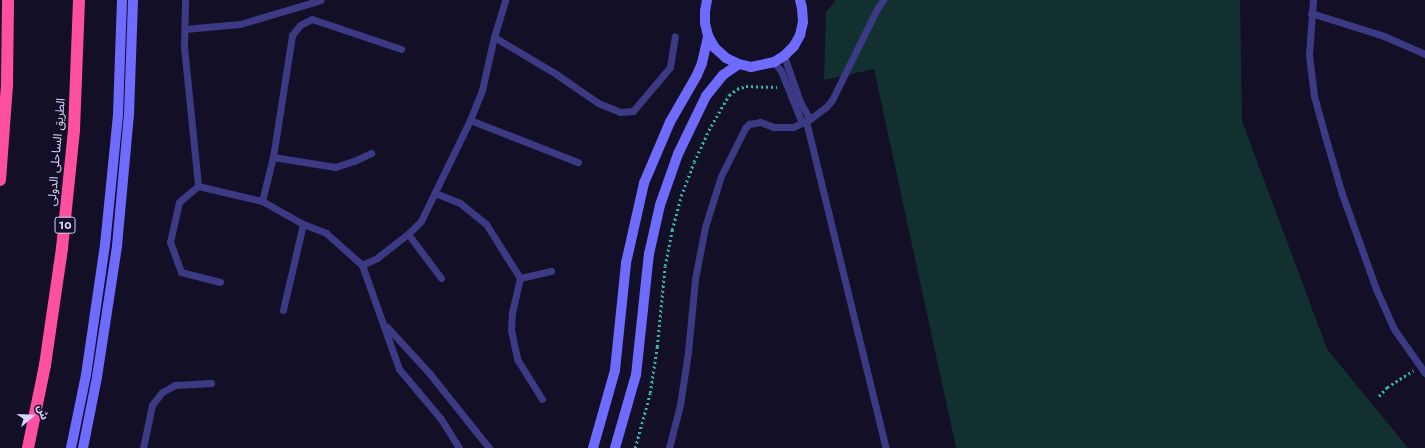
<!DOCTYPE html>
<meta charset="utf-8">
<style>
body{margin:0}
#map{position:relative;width:1425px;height:448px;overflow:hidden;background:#130f26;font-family:Jost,"Noto Sans Arabic",sans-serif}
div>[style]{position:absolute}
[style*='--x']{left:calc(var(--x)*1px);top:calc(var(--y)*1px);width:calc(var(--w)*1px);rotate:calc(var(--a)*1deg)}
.green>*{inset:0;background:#12302f}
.path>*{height:2.5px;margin-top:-1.25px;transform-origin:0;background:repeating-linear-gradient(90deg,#2fb8b0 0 2px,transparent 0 5px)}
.lane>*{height:7px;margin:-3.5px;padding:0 3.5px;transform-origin:3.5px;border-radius:3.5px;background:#3d3a85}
.secondary>*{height:10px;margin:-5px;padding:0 5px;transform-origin:5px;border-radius:5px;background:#6f6bff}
.highway>*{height:12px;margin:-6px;padding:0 6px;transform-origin:6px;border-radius:6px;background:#ff4fa3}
span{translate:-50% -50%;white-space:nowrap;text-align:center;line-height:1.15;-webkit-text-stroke:4px #130f26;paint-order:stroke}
.shield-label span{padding:1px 3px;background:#130f26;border:1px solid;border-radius:3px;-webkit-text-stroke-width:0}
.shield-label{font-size:11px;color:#d9d4ff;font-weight:700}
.street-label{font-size:12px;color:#d9d4ff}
.north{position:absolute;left:12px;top:396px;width:40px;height:40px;-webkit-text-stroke:3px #130f26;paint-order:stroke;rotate:71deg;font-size:11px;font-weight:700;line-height:16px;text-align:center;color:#d9d4ff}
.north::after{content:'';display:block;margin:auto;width:14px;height:18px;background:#d9d4ff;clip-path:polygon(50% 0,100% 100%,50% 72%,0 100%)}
</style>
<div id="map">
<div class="green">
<i style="clip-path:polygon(836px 0,1240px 0,1242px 121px,1327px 349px,1408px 448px,956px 448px,874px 69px,824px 80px,826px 12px)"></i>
</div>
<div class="path">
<i style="--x:1379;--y:396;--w:12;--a:-48"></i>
<i style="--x:1387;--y:387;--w:31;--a:-32"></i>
<i style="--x:635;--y:448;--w:57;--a:-74.7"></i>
<i style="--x:650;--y:393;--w:47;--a:-81.3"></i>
<i style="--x:657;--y:347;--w:81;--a:-84.4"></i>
<i style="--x:665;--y:266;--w:37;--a:-79"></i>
<i style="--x:672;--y:230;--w:35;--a:-75"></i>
<i style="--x:681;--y:196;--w:36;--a:-69"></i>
<i style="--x:694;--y:162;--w:40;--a:-65"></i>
<i style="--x:711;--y:126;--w:36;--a:-60"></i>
<i style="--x:729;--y:95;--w:10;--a:-37"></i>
<i style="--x:737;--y:89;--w:9;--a:-18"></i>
<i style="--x:746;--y:86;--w:31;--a:2"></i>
</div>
<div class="lane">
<i style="--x:185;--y:0;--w:47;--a:91.2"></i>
<i style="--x:184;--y:47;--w:140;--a:84.2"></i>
<i style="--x:1313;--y:0;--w:55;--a:94.2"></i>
<i style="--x:1309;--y:55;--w:41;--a:83"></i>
<i style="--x:1314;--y:96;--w:41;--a:74.6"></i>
<i style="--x:1325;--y:136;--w:60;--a:73.7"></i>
<i style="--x:1342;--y:194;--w:101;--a:70.3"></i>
<i style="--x:1376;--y:289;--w:44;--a:65.8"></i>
<i style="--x:1394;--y:329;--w:54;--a:54.8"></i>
<i style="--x:1311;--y:13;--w:77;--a:17.5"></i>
<i style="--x:1384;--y:36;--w:45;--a:23.7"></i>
<i style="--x:185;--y:29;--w:55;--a:-5.2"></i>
<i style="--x:240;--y:24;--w:84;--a:-16.5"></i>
<i style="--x:494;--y:37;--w:72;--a:30.8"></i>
<i style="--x:556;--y:74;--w:51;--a:34.6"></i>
<i style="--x:598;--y:103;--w:24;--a:22"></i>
<i style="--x:620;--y:112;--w:13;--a:-4"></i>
<i style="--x:633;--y:111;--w:57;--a:-49.9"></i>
<i style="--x:670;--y:67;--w:31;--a:-81"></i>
<i style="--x:784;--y:56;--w:49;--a:70.8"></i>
<i style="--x:800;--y:102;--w:20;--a:60"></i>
<i style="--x:774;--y:62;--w:11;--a:52"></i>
<i style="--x:781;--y:71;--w:56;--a:68"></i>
<i style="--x:470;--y:120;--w:116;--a:21.3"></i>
<i style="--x:806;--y:121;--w:337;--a:76.3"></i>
<i style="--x:273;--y:157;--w:63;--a:9.2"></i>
<i style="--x:335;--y:167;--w:20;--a:-18"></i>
<i style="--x:354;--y:161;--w:19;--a:-25"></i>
<i style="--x:435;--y:193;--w:27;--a:22"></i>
<i style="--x:460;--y:203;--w:33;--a:39"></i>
<i style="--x:486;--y:224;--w:64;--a:57.8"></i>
<i style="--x:520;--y:278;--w:32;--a:-13"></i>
<i style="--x:262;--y:201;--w:45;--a:-76"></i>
<i style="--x:273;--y:157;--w:123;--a:-81.1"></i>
<i style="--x:292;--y:35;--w:13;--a:-51"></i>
<i style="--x:300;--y:25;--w:13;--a:-27"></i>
<i style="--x:312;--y:19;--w:94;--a:18.6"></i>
<i style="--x:408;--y:234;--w:55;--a:53.1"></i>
<i style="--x:362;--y:265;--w:17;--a:-25"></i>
<i style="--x:377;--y:258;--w:39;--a:-38"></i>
<i style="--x:408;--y:234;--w:18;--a:-45"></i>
<i style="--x:421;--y:221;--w:112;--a:-64.1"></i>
<i style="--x:470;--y:120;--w:32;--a:-68"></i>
<i style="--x:482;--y:90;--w:54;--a:-77.2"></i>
<i style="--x:494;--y:37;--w:39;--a:-73"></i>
<i style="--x:520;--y:278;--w:35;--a:103"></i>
<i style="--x:512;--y:312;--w:18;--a:93"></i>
<i style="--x:511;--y:330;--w:30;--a:78"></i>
<i style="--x:517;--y:359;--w:47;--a:58"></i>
<i style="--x:220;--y:282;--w:40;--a:-165.6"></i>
<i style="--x:181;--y:272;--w:32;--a:-110"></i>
<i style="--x:170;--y:242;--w:41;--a:-77.3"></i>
<i style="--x:179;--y:202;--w:25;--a:-40"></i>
<i style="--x:198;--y:186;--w:66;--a:13.2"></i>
<i style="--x:262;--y:201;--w:47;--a:29.3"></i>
<i style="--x:303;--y:224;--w:25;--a:21"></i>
<i style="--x:326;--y:233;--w:48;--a:41.6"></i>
<i style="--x:362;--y:265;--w:110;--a:70.4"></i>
<i style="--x:399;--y:369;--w:65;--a:50"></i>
<i style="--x:441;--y:419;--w:34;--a:58"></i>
<i style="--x:283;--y:310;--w:88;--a:-76.9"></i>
<i style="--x:387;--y:327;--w:64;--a:47.5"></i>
<i style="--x:430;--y:374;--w:95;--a:51.4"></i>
<i style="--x:143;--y:448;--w:44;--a:-78.2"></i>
<i style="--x:152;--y:405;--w:16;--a:-52"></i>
<i style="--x:162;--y:392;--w:15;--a:-28"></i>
<i style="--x:175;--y:385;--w:36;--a:-3"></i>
<i style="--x:669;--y:448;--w:44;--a:-75.7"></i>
<i style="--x:680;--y:405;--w:54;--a:-81.4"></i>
<i style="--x:688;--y:352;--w:73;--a:-84.5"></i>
<i style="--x:695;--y:279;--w:53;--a:-79.1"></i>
<i style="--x:705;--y:227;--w:53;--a:-72.6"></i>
<i style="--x:721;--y:176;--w:54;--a:-63.4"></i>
<i style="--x:745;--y:128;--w:6;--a:-45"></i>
<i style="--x:749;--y:124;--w:11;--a:-10"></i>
<i style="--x:760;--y:122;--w:15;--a:20"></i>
<i style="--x:774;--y:127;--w:19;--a:0"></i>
<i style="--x:793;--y:127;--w:19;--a:-25"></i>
<i style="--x:810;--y:119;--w:20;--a:-37"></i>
<i style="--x:826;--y:107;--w:9;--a:-49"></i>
<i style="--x:832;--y:100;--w:104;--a:-63.7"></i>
<i style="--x:878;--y:7;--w:9;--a:-54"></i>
</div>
<div class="secondary">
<i style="--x:707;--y:0;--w:11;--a:100"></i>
<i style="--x:705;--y:11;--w:12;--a:90"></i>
<i style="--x:705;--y:23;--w:13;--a:77"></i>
<i style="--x:708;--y:36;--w:14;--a:60"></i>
<i style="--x:715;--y:48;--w:15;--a:42"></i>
<i style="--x:726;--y:58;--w:14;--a:25"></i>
<i style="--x:739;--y:64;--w:12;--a:14"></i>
<i style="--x:751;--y:67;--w:24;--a:-12"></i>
<i style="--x:774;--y:62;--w:12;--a:-31"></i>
<i style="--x:784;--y:56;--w:14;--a:-45"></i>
<i style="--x:794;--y:46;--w:13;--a:-61"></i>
<i style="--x:800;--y:35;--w:13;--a:-77"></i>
<i style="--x:803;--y:22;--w:14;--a:-94"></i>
<i style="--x:802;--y:8;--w:8;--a:-104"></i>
<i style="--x:71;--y:448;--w:75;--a:-78.4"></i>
<i style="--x:86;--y:375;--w:131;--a:-81.7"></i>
<i style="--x:105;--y:245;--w:132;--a:-84.3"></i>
<i style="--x:118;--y:114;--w:114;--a:-88"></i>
<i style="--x:83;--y:448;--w:72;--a:-78.8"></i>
<i style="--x:97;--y:377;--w:133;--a:-81.3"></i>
<i style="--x:117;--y:246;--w:132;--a:-84.8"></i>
<i style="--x:129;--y:115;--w:115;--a:-88"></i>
<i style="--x:593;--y:448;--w:81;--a:-74.2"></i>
<i style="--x:615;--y:370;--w:108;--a:-84.1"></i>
<i style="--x:626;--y:263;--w:82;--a:-77.3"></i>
<i style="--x:644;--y:183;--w:66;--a:-66.9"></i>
<i style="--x:670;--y:122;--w:54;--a:-60.1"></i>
<i style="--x:697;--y:75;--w:13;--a:-67"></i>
<i style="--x:702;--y:63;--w:28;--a:-77"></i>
<i style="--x:615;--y:448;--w:76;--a:-74"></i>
<i style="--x:636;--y:375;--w:122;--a:-83.9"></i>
<i style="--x:649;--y:254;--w:50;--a:-77.3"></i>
<i style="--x:660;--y:205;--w:54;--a:-70.6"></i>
<i style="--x:678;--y:154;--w:64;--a:-64.2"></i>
<i style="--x:706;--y:96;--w:27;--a:-51"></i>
<i style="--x:723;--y:75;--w:19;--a:-35"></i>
</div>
<div class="highway">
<i style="--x:0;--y:180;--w:96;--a:-85.8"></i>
<i style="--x:7;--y:84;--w:84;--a:-89.3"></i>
<i style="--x:28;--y:448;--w:85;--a:-78.4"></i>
<i style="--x:45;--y:365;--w:118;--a:-81.7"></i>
<i style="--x:62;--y:248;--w:119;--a:-84.2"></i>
<i style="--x:74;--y:130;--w:130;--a:-87.8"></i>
</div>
<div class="shield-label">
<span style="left:65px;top:225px">10</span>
</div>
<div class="street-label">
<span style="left:57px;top:152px;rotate:-85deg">الطريق الساحلى الدولى</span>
</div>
<div class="north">ش</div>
</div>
